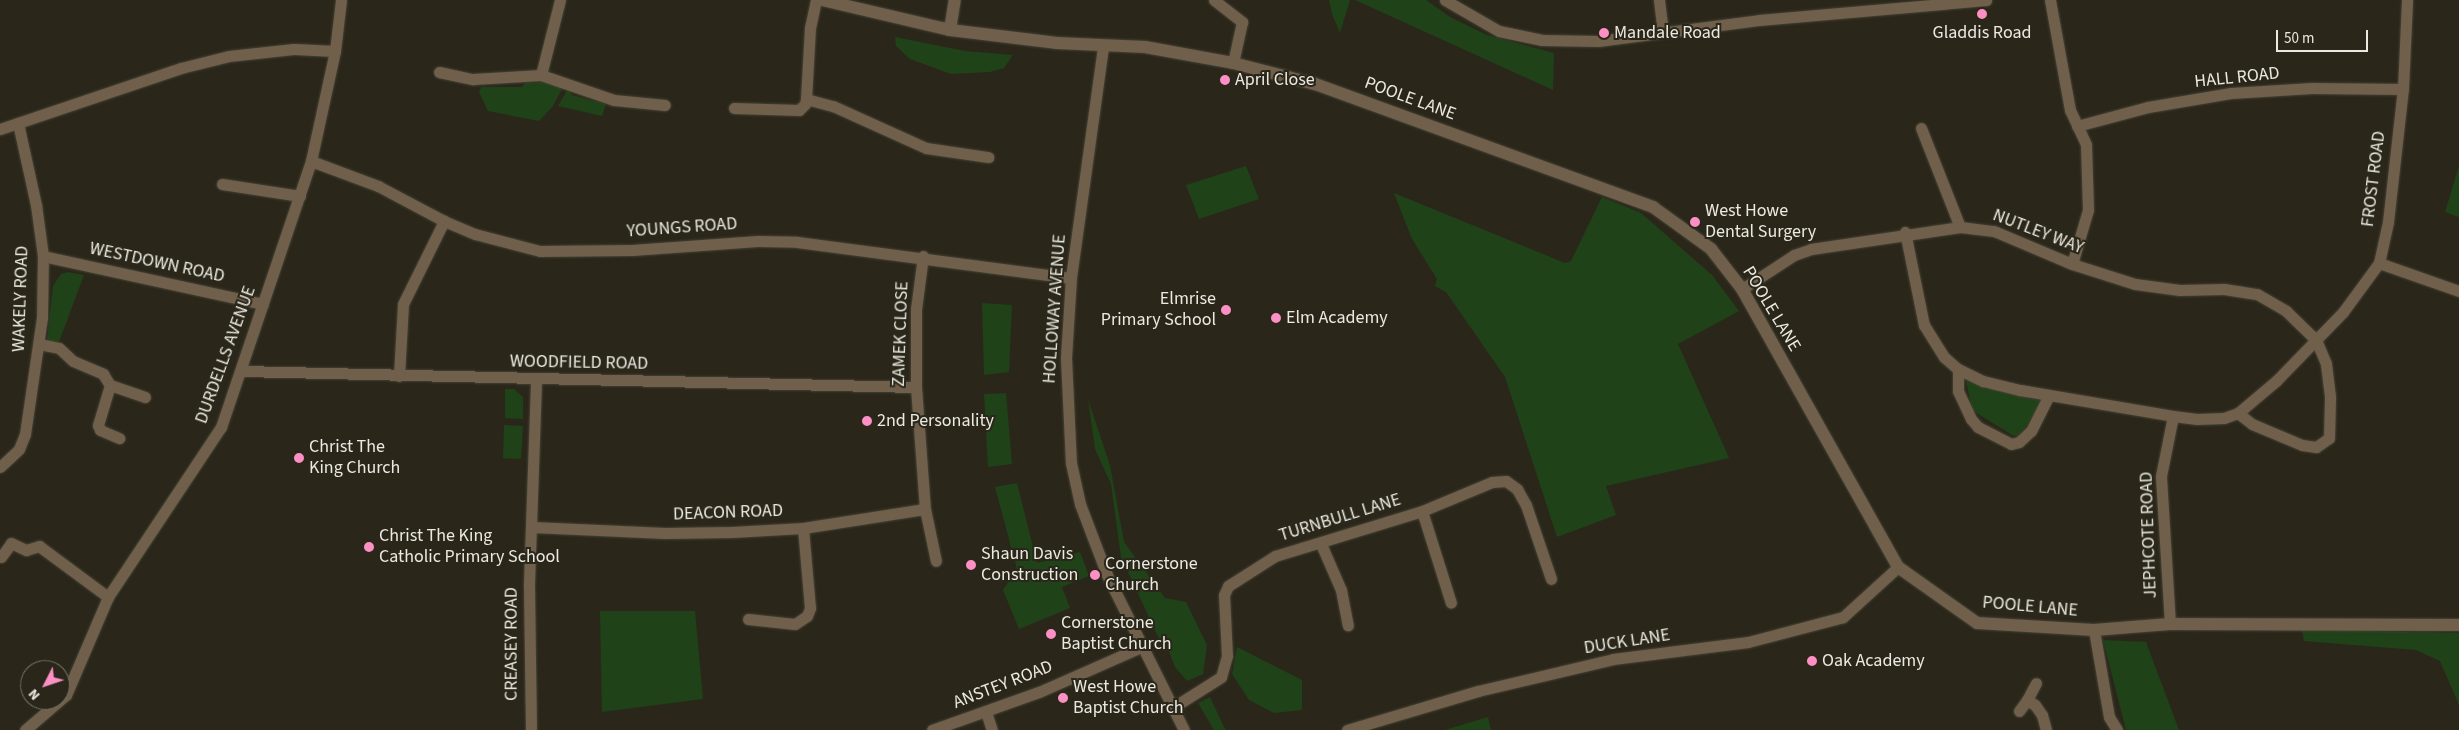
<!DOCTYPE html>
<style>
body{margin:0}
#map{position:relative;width:2459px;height:730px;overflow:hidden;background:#2a271a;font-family:"Source Sans 3",sans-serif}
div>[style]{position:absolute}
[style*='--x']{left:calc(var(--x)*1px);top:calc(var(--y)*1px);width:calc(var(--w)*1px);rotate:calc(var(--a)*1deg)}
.green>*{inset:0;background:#1f4218}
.roads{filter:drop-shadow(0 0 1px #454236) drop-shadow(0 0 1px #454236)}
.minor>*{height:11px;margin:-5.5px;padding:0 5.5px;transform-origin:5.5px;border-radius:5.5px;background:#705f4a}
.tertiary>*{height:12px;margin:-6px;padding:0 6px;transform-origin:6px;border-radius:6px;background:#705f4a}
.dots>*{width:14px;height:14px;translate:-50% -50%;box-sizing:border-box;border:2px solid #2a271a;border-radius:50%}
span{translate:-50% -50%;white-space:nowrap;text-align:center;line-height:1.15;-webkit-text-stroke:4px #2a271a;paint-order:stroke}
.poi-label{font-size:18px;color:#ebe9e1}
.left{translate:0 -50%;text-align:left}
.right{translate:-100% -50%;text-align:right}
.street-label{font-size:18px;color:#ebe9e1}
.north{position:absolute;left:20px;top:660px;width:50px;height:50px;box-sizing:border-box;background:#2a271a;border:1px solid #77756a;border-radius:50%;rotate:229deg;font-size:14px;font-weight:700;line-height:20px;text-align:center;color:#ebe9e1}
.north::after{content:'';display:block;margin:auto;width:18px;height:22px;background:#fc8fc3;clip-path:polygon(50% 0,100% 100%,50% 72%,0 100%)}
.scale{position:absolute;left:2276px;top:30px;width:92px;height:22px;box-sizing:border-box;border:2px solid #ebe9e1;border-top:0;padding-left:6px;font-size:15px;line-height:18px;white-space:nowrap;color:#ebe9e1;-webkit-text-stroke:4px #2a271a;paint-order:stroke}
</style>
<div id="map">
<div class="green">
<i style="clip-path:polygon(1329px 0,1350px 0,1340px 33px,1332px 14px)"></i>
<i style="clip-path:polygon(1355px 0,1426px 0,1450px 17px,1487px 35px,1554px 53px,1553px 90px)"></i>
<i style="clip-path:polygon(895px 37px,965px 51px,1013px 55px,1004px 68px,990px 72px,951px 74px,910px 59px,896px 46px)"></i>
<i style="clip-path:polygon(541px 82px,563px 87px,553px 106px,539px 121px,488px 111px,479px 92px,481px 87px,522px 87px,525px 83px)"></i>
<i style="clip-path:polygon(568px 89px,572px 95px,606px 104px,602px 116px,558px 106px)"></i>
<i style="clip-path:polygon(1246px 166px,1259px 199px,1199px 219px,1186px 185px)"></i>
<i style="clip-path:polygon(2459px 166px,2459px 217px,2445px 212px)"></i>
<i style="clip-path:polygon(1394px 193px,1565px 263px,1571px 261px,1602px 197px,1641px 213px,1712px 275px,1739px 311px,1678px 344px,1729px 458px,1606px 486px,1616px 515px,1557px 537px,1505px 377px,1446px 292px,1435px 286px,1437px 279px,1412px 239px)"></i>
<i style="clip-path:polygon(68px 272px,84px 275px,59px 342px,47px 340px,53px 286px,61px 274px)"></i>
<i style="clip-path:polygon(982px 303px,1012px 305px,1009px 372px,984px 375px)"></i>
<i style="clip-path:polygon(1966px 380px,1985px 388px,2042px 401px,2025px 429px,2017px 436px,2012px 435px,1972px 410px)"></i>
<i style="clip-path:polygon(505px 389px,514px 389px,523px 397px,523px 419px,505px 418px)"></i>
<i style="clip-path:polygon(1006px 393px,1012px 464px,988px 467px,984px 394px)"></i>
<i style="clip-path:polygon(1088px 399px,1110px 465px,1124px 542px,1165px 598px,1186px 602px,1207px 645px,1203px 674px,1187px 681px,1175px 667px,1165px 641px,1161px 643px,1121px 557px,1111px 484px,1095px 449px)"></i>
<i style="clip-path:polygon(504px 425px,523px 426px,521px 459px,503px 458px)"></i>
<i style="clip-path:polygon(1017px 483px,1037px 563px,1080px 552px,1089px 576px,1062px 587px,1070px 608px,1019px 629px,1003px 590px,1017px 569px,995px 487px)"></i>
<i style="clip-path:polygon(600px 611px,695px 611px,703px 699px,602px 712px)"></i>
<i style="clip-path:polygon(2302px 630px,2459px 633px,2459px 705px,2440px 661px,2416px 650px,2304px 641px)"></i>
<i style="clip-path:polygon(2103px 640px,2146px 642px,2179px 730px,2126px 730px)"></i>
<i style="clip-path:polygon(1237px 647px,1302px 680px,1302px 710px,1274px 713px,1249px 700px,1232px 674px)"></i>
<i style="clip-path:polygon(1210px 697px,1223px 725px,1226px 730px,1214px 730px,1198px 703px)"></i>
<i style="clip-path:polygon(1488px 717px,1491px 730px,1445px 730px)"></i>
</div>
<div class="roads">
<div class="minor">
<i style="--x:1214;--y:0;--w:36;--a:38"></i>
<i style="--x:1242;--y:22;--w:42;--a:102.4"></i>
<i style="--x:1445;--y:0;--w:62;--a:29.9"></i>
<i style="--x:1499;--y:31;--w:44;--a:11.8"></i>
<i style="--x:1542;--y:40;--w:56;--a:1"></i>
<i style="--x:1598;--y:41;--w:162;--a:-7.4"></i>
<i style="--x:1759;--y:20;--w:228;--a:-5"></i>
<i style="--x:1659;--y:0;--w:31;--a:83"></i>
<i style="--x:2050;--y:0;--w:112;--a:79.7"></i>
<i style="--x:2070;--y:110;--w:38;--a:65"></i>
<i style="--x:2086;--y:145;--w:65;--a:88.2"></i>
<i style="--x:2088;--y:210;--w:56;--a:106.5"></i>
<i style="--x:1103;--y:47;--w:233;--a:97.9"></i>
<i style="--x:1071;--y:278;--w:80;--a:93.6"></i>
<i style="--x:1066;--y:358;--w:105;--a:87.3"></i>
<i style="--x:1071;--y:463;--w:42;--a:77.6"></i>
<i style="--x:1080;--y:504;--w:76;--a:69.2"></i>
<i style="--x:1107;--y:575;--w:173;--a:63.6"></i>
<i style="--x:439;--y:72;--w:35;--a:12"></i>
<i style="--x:473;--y:79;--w:68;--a:-3.4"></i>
<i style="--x:541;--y:75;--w:77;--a:18.9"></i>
<i style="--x:614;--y:100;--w:51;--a:5.6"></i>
<i style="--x:541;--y:75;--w:77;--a:-75.8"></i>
<i style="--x:806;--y:99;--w:71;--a:-86.8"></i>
<i style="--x:810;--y:28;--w:29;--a:-78"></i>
<i style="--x:734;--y:108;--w:65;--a:1.8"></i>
<i style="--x:799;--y:110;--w:8;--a:-45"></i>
<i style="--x:805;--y:104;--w:5;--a:-79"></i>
<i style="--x:806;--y:99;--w:28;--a:15"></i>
<i style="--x:833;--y:106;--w:102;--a:24.3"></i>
<i style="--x:926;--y:148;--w:63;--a:8.3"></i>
<i style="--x:2077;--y:126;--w:73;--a:-15"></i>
<i style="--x:2148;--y:107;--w:84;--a:-9.6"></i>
<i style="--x:2231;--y:93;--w:81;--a:-3.5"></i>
<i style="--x:2312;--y:88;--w:91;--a:0.6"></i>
<i style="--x:1921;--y:128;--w:106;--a:68.5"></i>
<i style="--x:0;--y:129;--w:191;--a:-18.6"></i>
<i style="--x:181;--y:68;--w:49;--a:-14"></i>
<i style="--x:229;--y:56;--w:65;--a:-6.1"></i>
<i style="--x:294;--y:49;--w:41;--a:2.8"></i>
<i style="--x:311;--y:161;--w:72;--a:20.5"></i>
<i style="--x:378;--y:186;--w:75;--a:27.9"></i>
<i style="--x:444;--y:221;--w:34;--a:23"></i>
<i style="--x:475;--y:234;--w:67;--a:14.7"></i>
<i style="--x:540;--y:251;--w:92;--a:-0.6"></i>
<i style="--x:632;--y:250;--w:126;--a:-4.1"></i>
<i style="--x:758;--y:241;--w:39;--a:1"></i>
<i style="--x:797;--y:242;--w:276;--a:7.5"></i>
<i style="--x:222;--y:184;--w:79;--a:8.7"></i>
<i style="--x:1905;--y:232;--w:95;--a:78.5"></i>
<i style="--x:1924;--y:325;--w:38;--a:58"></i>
<i style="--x:1944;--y:357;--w:18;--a:41"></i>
<i style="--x:1958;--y:369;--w:28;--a:26"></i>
<i style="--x:1983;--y:381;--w:38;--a:14"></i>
<i style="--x:2020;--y:390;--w:155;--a:9.6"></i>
<i style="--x:2173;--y:416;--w:24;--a:7"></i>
<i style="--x:2197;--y:419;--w:27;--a:-2"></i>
<i style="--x:2224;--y:418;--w:15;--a:-20"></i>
<i style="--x:2238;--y:413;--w:50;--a:-40.1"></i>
<i style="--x:2276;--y:381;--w:96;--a:-45.8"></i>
<i style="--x:2343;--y:312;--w:61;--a:-53.7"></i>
<i style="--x:2379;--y:263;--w:42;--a:-77.6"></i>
<i style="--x:2388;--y:222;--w:134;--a:-83.6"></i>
<i style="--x:2403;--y:89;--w:89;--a:-87.4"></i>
<i style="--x:43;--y:256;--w:225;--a:12.3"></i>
<i style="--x:923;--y:256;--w:53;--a:97.5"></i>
<i style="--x:916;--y:309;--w:78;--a:90"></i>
<i style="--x:916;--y:387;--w:122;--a:85.8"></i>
<i style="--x:925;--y:509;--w:53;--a:78.1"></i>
<i style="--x:2379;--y:263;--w:85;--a:19.3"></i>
<i style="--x:1742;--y:289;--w:62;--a:-33.2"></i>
<i style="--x:1794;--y:255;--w:18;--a:-19"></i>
<i style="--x:1811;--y:249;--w:151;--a:-8.4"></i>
<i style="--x:1960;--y:227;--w:34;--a:7"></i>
<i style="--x:1994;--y:231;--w:85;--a:22.9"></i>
<i style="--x:2072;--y:264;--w:66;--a:17.6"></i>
<i style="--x:2135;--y:284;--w:45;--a:7.6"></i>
<i style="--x:2180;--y:290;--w:44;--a:-1.3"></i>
<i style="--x:2224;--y:289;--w:33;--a:9"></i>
<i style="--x:2257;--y:294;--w:34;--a:30"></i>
<i style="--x:2286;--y:311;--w:42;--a:44"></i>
<i style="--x:2316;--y:340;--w:26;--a:67"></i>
<i style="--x:2326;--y:364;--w:34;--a:83"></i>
<i style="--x:2330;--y:398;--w:40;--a:91.4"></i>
<i style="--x:2329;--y:438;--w:16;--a:145"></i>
<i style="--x:2316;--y:447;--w:14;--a:-172"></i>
<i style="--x:2302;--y:445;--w:54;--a:-157.2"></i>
<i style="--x:2252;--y:424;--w:18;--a:-142"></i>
<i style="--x:39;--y:344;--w:20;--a:11"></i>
<i style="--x:59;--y:348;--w:19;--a:43"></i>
<i style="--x:73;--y:361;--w:33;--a:23"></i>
<i style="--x:103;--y:374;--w:13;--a:58"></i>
<i style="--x:110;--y:385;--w:37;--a:19"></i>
<i style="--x:1958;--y:369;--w:22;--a:90"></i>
<i style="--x:1958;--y:391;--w:31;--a:65"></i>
<i style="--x:1971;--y:419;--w:11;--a:49"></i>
<i style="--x:1978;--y:427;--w:37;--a:27"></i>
<i style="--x:2011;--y:444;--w:8;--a:-14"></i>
<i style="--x:2019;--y:442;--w:16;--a:-43"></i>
<i style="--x:2031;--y:431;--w:40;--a:-63.4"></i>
<i style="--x:242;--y:371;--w:674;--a:1.36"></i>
<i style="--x:399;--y:376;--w:72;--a:-86.8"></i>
<i style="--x:403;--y:304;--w:93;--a:-63.7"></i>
<i style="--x:110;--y:385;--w:42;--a:106.7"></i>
<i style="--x:98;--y:425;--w:5;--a:68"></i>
<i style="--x:100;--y:430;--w:21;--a:23"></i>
<i style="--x:0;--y:467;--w:26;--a:-43"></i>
<i style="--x:19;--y:449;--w:16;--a:-68"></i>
<i style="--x:25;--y:434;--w:117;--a:-81.7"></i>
<i style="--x:42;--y:318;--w:62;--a:-89.1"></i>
<i style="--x:43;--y:256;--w:51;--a:-97.8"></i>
<i style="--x:36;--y:205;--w:84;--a:-102.4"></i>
<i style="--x:1422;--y:511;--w:96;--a:72.5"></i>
<i style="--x:532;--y:527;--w:133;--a:2.6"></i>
<i style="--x:665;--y:533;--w:67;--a:-0.9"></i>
<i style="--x:732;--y:532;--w:71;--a:-3.2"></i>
<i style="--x:803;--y:528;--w:123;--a:-8.9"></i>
<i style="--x:1321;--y:544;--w:50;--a:66.5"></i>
<i style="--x:1341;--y:590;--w:36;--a:79"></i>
<i style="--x:1;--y:557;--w:17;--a:-54"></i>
<i style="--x:11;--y:543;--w:17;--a:25"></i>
<i style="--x:26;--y:550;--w:14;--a:-17"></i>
<i style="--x:39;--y:546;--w:86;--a:36.5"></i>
<i style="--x:748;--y:619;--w:47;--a:6.1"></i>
<i style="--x:795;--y:624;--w:14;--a:-34"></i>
<i style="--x:807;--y:616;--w:9;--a:-69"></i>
<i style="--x:810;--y:608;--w:80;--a:-95"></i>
<i style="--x:2170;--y:624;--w:148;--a:-93.5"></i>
<i style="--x:2161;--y:476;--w:61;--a:-78.7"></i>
<i style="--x:2094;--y:630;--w:88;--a:80.2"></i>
<i style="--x:2109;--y:717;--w:15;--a:58"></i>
<i style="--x:2027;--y:700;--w:19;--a:-62"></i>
<i style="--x:1172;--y:708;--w:58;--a:-32.3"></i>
<i style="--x:1221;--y:677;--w:22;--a:-74"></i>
<i style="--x:1227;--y:656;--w:61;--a:-92.8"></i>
<i style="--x:1224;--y:595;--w:10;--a:-66"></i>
<i style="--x:1228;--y:586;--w:56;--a:-32.6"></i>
<i style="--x:1275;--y:556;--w:154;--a:-17"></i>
<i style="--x:1422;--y:511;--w:76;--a:-22.5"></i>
<i style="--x:1492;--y:482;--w:14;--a:-4"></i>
<i style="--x:1506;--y:481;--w:14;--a:36"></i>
<i style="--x:1517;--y:489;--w:18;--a:61"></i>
<i style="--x:1526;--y:505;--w:78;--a:71.3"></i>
<i style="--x:2019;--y:711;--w:14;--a:-54"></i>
<i style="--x:2027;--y:700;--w:9;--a:32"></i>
<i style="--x:2035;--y:705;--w:12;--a:55"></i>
<i style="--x:2042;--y:715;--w:16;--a:75"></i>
<i style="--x:986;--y:712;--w:19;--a:72"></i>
<i style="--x:25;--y:730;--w:54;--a:-40.5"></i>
<i style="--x:66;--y:695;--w:107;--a:-66.8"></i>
<i style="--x:108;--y:597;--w:204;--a:-56.4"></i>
<i style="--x:221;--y:427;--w:281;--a:-71.3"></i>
<i style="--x:311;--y:161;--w:113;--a:-77.7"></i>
<i style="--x:335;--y:51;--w:51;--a:-83.3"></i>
<i style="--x:531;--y:730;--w:147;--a:-90.8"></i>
<i style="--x:529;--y:583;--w:204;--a:-88"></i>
<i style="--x:932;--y:730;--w:114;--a:-19.6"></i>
<i style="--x:1039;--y:692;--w:111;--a:-23.8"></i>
<i style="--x:1347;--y:730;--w:137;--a:-16.6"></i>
<i style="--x:1478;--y:691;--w:139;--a:-13.3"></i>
<i style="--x:1613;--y:659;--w:136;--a:-7.2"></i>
<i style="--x:1748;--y:642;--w:98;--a:-14.7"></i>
<i style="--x:1843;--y:617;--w:74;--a:-42.3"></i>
</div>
<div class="tertiary">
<i style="--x:822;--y:0;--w:131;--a:13.2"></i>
<i style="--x:950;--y:30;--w:108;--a:6.9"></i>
<i style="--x:1057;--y:43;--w:88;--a:2.6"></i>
<i style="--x:1145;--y:47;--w:89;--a:10.3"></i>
<i style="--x:1233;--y:63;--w:85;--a:14.4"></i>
<i style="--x:1315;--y:84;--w:360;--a:20"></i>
<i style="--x:1653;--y:207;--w:72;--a:35.9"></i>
<i style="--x:1711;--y:249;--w:51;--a:52.2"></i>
<i style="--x:1742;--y:289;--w:319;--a:60.7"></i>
<i style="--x:1898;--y:567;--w:97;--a:35.3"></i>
<i style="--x:1977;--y:623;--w:117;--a:3.4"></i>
<i style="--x:2094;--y:630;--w:76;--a:-4.5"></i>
<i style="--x:2170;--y:624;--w:289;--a:0.2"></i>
<i style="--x:950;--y:30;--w:30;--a:-81"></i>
</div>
</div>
<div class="dots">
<i style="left:1982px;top:14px;background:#fc8fc3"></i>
<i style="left:1604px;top:33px;background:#fc8fc3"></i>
<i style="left:1225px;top:80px;background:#fc8fc3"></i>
<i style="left:1695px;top:222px;background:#fc8fc3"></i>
<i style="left:1226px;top:310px;background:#fc8fc3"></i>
<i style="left:1276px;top:318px;background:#fc8fc3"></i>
<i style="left:867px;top:421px;background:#fc8fc3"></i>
<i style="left:299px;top:458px;background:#fc8fc3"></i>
<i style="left:369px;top:547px;background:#fc8fc3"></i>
<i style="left:971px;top:565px;background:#fc8fc3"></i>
<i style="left:1095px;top:575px;background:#fc8fc3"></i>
<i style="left:1051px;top:634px;background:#fc8fc3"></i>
<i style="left:1812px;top:661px;background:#fc8fc3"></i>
<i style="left:1063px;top:698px;background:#fc8fc3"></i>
</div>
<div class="poi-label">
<span class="left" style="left:1614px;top:33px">Mandale Road</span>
<span style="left:1982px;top:33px">Gladdis Road</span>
<span class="left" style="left:1235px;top:80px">April Close</span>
<span class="left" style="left:1705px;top:222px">West Howe<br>Dental Surgery</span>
<span class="right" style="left:1216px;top:310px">Elmrise<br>Primary School</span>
<span class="left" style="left:1286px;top:318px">Elm Academy</span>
<span class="left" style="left:877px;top:421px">2nd Personality</span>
<span class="left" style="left:309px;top:458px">Christ The<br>King Church</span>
<span class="left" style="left:379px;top:547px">Christ The King<br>Catholic Primary School</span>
<span class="left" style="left:981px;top:565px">Shaun Davis<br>Construction</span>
<span class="left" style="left:1105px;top:575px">Cornerstone<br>Church</span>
<span class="left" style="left:1061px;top:634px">Cornerstone<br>Baptist Church</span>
<span class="left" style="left:1822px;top:661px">Oak Academy</span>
<span class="left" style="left:1073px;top:698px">West Howe<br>Baptist Church</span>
</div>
<div class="street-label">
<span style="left:2237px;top:78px;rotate:-6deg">HALL ROAD</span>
<span style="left:1410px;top:99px;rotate:20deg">POOLE LANE</span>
<span style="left:2374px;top:179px;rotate:-83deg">FROST ROAD</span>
<span style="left:682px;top:228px;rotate:-4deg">YOUNGS ROAD</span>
<span style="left:2038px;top:232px;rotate:21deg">NUTLEY WAY</span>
<span style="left:157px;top:263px;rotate:12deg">WESTDOWN ROAD</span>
<span style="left:21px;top:299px;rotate:-88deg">WAKELY ROAD</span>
<span style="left:1055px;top:309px;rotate:-86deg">HOLLOWAY AVENUE</span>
<span style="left:1771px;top:309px;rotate:59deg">POOLE LANE</span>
<span style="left:901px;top:334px;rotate:-88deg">ZAMEK CLOSE</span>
<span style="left:226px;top:355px;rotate:-70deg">DURDELLS AVENUE</span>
<span style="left:579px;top:363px;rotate:1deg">WOODFIELD ROAD</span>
<span style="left:728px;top:513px;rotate:-2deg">DEACON ROAD</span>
<span style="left:1340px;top:518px;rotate:-17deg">TURNBULL LANE</span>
<span style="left:2149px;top:535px;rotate:-92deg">JEPHCOTE ROAD</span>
<span style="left:2030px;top:607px;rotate:5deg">POOLE LANE</span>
<span style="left:1627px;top:642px;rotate:-9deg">DUCK LANE</span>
<span style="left:512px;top:644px;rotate:-90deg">CREASEY ROAD</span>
<span style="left:1003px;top:685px;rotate:-21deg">ANSTEY ROAD</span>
</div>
<div class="north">N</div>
<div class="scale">50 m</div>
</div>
